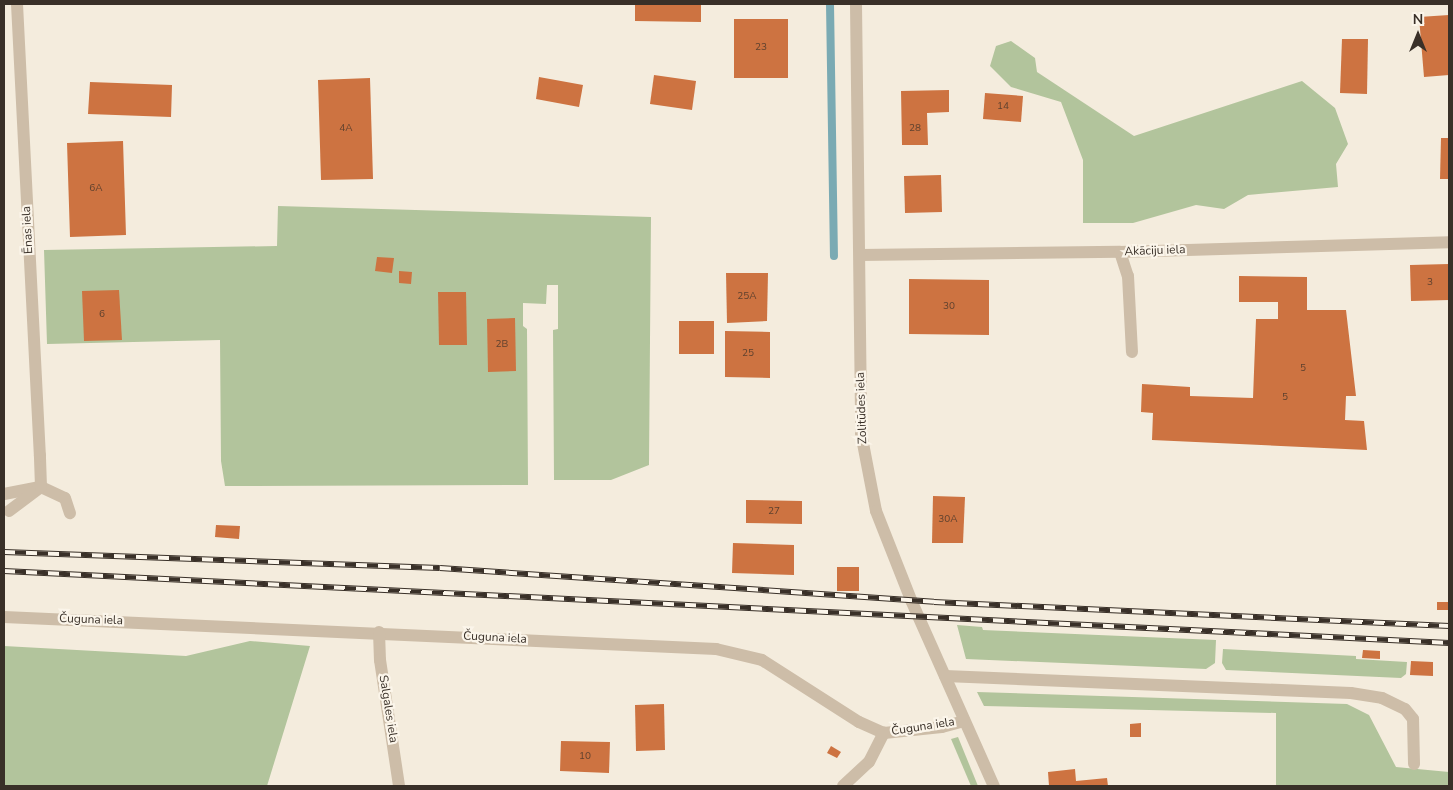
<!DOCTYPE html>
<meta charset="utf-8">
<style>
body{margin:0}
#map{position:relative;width:1453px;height:790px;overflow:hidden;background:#f4ecdd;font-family:"Nunito Sans",sans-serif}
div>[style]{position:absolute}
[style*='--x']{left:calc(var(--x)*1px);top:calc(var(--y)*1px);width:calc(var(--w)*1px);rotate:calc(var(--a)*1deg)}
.green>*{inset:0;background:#b2c49c}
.stream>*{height:8px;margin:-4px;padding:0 4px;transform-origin:4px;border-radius:4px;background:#7aaab3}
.building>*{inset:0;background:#cd7341}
.service>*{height:12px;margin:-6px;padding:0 6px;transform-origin:6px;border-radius:6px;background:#cdbda8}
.minor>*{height:12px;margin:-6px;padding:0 6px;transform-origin:6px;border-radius:6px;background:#cdbda8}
.tertiary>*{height:12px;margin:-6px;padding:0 6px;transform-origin:6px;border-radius:6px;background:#cdbda8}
.rail>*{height:5.5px;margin-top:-2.75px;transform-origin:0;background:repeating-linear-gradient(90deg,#fbf5ea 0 11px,#393028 0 22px);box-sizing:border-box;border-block:1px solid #393028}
span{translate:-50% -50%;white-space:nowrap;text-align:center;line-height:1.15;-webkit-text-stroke:4.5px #fbf5ea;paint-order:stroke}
.number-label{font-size:10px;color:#5e412e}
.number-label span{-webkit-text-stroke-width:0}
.street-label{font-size:12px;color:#393028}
.frame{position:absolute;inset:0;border:5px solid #393028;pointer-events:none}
.north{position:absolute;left:1393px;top:10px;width:50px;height:50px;-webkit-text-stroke:4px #fbf5ea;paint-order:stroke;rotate:0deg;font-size:14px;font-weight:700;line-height:20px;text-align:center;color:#393028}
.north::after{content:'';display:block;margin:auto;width:18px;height:22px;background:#393028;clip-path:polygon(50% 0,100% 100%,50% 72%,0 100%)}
</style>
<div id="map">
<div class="green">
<i style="clip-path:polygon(1011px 41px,1035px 58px,1037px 72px,1134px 136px,1302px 81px,1335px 108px,1348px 144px,1336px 164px,1338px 187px,1248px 195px,1224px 209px,1196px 205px,1133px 223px,1083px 223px,1083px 160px,1061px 102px,1011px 87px,990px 66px,996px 46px)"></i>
<i style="clip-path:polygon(278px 206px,651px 217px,649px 465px,611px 480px,554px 480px,553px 330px,558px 329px,558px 285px,547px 285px,546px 304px,523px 303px,523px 326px,527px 329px,528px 485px,225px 486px,221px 461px,220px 340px,47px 344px,44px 250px,277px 246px)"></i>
<i style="clip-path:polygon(957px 625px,982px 627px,983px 630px,1216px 640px,1215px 663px,1206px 669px,966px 659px)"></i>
<i style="clip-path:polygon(250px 641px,310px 646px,267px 786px,4px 786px,4px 646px,186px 656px)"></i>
<i style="clip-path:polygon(1223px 649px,1356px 656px,1356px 659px,1407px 662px,1406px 674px,1401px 678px,1226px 670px,1222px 663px)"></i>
<i style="clip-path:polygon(977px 692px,1347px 704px,1369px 715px,1396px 767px,1449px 772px,1449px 786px,1276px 786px,1276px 713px,984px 706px)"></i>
<i style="clip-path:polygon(958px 737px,978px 786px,971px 786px,951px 739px)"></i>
</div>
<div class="stream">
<i style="--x:830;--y:4;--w:252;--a:89.1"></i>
</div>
<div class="building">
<i style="clip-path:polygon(635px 4px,701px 4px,701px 22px,635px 21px)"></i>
<i style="clip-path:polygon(1449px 15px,1449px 75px,1424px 77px,1419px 17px)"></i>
<i style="clip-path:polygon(734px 19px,788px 19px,788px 78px,734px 78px)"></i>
<i style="clip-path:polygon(1342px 39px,1368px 39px,1367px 94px,1340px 93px)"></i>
<i style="clip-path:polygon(654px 75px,696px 81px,692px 110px,650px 104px)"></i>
<i style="clip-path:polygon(539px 77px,583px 85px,579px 107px,536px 99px)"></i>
<i style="clip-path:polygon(370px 78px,373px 179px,321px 180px,318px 80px)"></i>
<i style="clip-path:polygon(90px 82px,172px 85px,171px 117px,88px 114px)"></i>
<i style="clip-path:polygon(949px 90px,949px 112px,927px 113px,928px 145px,902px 145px,901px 91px)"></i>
<i style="clip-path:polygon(985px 93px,1023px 96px,1021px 122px,983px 119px)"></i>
<i style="clip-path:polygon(1441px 138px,1449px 138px,1449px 179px,1440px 179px)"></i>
<i style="clip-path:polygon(123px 141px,126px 235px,70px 237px,67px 143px)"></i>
<i style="clip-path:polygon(941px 175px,942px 212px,905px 213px,904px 176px)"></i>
<i style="clip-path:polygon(377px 257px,394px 258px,392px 273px,375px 271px)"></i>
<i style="clip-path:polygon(1449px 264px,1449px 300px,1411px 301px,1410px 265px)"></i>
<i style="clip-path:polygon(399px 271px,412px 272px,411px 284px,399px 283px)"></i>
<i style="clip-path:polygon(726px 273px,768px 273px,767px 321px,727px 323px)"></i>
<i style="clip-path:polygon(1239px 276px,1307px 277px,1307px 310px,1346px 310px,1356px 396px,1346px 396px,1345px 420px,1364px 421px,1367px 450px,1152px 440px,1153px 413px,1141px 412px,1142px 384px,1190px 387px,1190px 396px,1253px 398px,1256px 319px,1278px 319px,1278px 302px,1239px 302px)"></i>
<i style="clip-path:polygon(909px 279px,989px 280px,989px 335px,909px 334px)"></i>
<i style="clip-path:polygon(119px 290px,122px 340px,84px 341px,82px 291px)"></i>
<i style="clip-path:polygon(438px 292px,466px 292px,467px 345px,439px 345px)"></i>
<i style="clip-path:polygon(515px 318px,516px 371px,488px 372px,487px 319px)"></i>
<i style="clip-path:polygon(679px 321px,714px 321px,714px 354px,679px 354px)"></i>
<i style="clip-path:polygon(725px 331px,770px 332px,770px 378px,725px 377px)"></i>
<i style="clip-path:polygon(933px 496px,965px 497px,963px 543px,932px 543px)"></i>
<i style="clip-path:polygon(746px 500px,802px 501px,802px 524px,746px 523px)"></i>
<i style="clip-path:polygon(216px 525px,240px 526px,239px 539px,215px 537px)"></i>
<i style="clip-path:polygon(733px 543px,794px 545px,794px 575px,732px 573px)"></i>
<i style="clip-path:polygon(837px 567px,859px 567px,859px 591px,837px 591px)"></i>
<i style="clip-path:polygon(1437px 602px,1449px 602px,1449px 610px,1437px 610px)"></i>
<i style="clip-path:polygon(1363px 650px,1380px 651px,1380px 659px,1362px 658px)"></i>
<i style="clip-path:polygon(1411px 661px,1433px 662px,1433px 676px,1410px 675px)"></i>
<i style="clip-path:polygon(664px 704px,665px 750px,636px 751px,635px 705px)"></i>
<i style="clip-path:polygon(1141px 723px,1141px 737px,1130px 737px,1130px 724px)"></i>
<i style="clip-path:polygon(561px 741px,610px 742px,609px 773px,560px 771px)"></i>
<i style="clip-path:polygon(831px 746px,841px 752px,837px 758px,827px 753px)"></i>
<i style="clip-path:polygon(1075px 769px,1076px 781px,1107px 778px,1108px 786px,1049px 786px,1048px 772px)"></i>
</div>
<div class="service">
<i style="--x:1120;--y:252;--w:25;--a:72"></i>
<i style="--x:1128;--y:276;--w:76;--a:87"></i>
<i style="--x:4;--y:494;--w:38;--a:-11"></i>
<i style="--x:41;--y:487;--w:26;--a:25"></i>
<i style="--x:65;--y:498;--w:16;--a:72"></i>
<i style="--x:9;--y:511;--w:40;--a:-37"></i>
<i style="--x:41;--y:487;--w:32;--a:-92"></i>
<i style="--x:945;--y:676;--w:406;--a:2.4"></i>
<i style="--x:1351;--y:693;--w:31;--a:9"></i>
<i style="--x:1382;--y:698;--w:25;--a:26"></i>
<i style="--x:1405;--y:709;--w:13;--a:51"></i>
<i style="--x:1413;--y:719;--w:45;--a:88.7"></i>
</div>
<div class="minor">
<i style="--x:17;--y:4;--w:452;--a:87.1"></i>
<i style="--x:860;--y:255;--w:260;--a:-0.7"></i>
<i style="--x:1120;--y:252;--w:329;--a:-1.7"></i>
<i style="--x:4;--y:617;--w:713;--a:2.57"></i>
<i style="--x:716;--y:649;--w:47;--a:13.4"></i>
<i style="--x:762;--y:660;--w:115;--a:32.6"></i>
<i style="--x:859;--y:722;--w:27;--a:24"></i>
<i style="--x:884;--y:733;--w:58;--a:-5.9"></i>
<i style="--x:942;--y:727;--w:23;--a:-15"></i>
<i style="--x:379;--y:632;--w:28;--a:88"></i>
<i style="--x:380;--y:660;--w:127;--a:81.4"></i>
<i style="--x:843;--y:786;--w:35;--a:-43"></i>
<i style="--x:869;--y:762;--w:33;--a:-63"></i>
</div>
<div class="tertiary">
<i style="--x:856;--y:4;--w:429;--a:89.3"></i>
<i style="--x:861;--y:433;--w:79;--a:79.1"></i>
<i style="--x:876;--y:511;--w:96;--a:68.5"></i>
<i style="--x:911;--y:600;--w:204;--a:66"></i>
</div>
<div class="rail">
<i style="--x:4;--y:552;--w:436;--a:2.1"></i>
<i style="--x:440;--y:568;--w:495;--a:3.9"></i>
<i style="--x:934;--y:602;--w:516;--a:2.67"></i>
<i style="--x:4;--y:571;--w:1447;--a:2.85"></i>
</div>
<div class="number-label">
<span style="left:761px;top:48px">23</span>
<span style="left:1003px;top:107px">14</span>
<span style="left:346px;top:129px">4A</span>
<span style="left:915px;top:129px">28</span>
<span style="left:96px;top:189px">6A</span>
<span style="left:1430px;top:283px">3</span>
<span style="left:747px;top:297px">25A</span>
<span style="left:949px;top:307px">30</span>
<span style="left:102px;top:315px">6</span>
<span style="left:502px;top:345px">2B</span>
<span style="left:748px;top:354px">25</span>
<span style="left:1303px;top:369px">5</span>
<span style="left:1285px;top:398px">5</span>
<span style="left:774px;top:512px">27</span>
<span style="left:948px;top:520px">30A</span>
<span style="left:585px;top:757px">10</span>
</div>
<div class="street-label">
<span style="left:28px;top:230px;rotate:-93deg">Ēnas iela</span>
<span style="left:1155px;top:251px;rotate:-2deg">Akāciju iela</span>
<span style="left:862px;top:408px;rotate:-92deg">Zolitūdes iela</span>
<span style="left:91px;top:620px;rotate:2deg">Čuguna iela</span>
<span style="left:495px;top:638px;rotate:3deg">Čuguna iela</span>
<span style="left:388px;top:709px;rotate:81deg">Salgales iela</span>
<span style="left:923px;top:727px;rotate:-9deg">Čuguna iela</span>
</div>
<div class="frame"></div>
<div class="north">N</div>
</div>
